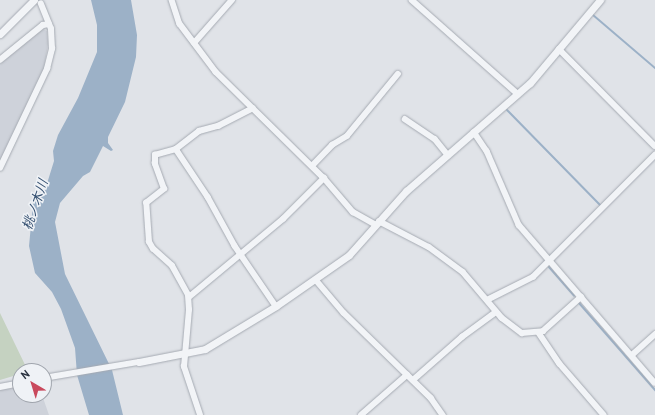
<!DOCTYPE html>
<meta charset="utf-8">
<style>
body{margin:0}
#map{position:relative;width:655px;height:415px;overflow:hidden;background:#e0e3e8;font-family:"PT Sans","Noto Sans JP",sans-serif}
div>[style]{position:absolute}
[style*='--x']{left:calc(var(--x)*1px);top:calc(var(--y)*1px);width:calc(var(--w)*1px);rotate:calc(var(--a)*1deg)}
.built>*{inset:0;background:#ced2da}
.green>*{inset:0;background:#c5d2c1}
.water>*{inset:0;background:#9cb1c7}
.stream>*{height:2px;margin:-1px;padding:0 1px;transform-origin:1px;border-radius:1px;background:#9cb1c7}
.roads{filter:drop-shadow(0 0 1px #a5aab2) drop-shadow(0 0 1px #a5aab2)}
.minor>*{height:5.5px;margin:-2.75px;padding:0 2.75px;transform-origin:2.75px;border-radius:2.75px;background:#f2f4f7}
.tertiary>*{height:7px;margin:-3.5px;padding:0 3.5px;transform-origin:3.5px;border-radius:3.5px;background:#f2f4f7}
span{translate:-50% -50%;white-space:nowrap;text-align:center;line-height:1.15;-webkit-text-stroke:3px #eff2f6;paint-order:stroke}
.water-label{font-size:13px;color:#355071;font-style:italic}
.north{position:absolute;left:12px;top:363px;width:40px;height:40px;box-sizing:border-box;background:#eff2f6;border:1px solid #a0a5ad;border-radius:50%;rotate:322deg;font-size:11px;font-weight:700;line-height:16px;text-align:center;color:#29313f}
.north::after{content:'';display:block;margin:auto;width:14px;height:18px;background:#c9495d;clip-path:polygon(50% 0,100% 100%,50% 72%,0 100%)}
</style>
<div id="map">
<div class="built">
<i style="clip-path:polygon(43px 29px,47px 31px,48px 44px,44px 69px,0 163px,0 64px)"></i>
<i style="clip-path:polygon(20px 387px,20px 395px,42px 395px,49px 415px,0 415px,0 390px)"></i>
</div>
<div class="green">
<i style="clip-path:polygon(0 313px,28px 371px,20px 371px,20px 374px,0 380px)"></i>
</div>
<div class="water">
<i style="clip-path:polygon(91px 0,131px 0,137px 35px,136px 57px,125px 102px,108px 137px,108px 143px,113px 150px,111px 151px,103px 146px,90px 172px,83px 176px,60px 203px,55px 222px,65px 274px,112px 370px,123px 415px,89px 415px,77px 375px,75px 348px,61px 309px,52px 292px,35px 273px,29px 246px,33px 204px,45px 190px,54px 161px,53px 151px,58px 135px,78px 98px,97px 52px,97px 25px)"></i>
</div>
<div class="stream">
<i style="--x:593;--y:15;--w:82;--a:40.5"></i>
<i style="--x:507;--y:110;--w:133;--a:45.6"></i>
<i style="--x:549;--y:267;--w:38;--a:49"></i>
<i style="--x:579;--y:303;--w:116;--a:48.9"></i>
</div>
<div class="roads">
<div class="minor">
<i style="--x:172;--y:0;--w:25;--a:72"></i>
<i style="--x:180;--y:24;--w:60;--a:53.1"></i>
<i style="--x:216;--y:72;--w:151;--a:44.5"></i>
<i style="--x:324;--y:178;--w:45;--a:49.5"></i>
<i style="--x:353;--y:212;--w:26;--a:29"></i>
<i style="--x:412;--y:0;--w:142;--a:41.6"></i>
<i style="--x:194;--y:43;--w:57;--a:-48.5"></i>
<i style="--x:559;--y:49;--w:136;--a:45.3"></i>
<i style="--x:0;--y:60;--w:55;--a:-39.1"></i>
<i style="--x:43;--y:25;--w:6;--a:-9"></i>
<i style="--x:405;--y:119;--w:36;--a:34"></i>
<i style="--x:435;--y:139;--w:21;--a:51"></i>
<i style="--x:474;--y:132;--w:23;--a:56"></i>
<i style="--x:487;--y:151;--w:81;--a:66.6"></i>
<i style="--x:519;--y:225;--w:208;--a:49.3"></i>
<i style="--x:176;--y:149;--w:58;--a:56.3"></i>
<i style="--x:208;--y:197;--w:56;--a:61.1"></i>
<i style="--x:235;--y:246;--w:73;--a:55.7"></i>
<i style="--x:312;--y:166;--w:29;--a:-46"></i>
<i style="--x:332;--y:145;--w:17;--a:-31"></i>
<i style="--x:347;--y:136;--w:80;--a:-50.6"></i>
<i style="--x:0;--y:168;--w:110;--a:-64.6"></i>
<i style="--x:47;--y:69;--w:21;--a:-76"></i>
<i style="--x:52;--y:49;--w:20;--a:-93"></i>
<i style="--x:51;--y:29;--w:27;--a:-112"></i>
<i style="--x:379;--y:221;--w:56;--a:27.5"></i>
<i style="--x:429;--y:247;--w:42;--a:36.3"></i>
<i style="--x:463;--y:272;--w:60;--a:49.7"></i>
<i style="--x:502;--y:318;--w:25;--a:37"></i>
<i style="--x:522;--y:333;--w:21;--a:-5"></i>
<i style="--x:543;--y:331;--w:51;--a:-41.8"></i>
<i style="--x:316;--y:280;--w:43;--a:49.7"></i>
<i style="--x:344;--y:313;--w:122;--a:44.3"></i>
<i style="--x:431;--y:398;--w:21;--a:55"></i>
<i style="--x:189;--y:297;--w:122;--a:-39.7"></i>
<i style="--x:283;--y:219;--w:58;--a:-45"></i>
<i style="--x:487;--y:300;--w:51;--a:-26.6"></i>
<i style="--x:533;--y:277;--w:173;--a:-45"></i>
<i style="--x:539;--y:333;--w:37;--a:56"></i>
<i style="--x:560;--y:364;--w:67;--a:49.2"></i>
<i style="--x:632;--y:355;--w:31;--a:-42"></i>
<i style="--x:44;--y:378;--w:96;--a:-9.6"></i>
<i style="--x:413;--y:380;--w:65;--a:-41.3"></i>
<i style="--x:462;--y:337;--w:42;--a:-36.3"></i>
<i style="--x:0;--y:387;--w:20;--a:-11"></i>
<i style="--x:200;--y:415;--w:51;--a:-108.4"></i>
<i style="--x:184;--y:367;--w:57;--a:-85"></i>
<i style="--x:189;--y:310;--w:15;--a:-94"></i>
<i style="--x:188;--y:295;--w:33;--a:-119"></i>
<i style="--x:172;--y:266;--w:25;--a:-138"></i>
<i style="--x:153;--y:249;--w:8;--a:-120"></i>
<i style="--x:149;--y:242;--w:39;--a:-94"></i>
<i style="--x:146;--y:203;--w:23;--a:-38"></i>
<i style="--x:164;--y:189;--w:27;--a:-110"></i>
<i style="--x:155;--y:164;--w:9;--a:-90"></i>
<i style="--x:155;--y:155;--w:22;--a:-16"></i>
<i style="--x:176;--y:149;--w:29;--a:-38"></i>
<i style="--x:199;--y:131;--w:20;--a:-15"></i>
<i style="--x:218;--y:126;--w:39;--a:-27"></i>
<i style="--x:361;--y:415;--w:61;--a:-41"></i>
</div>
<div class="tertiary">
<i style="--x:0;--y:34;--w:48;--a:-45"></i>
<i style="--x:139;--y:362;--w:67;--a:-11.1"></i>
<i style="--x:205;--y:349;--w:83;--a:-31.2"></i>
<i style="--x:276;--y:306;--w:89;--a:-34.9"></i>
<i style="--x:349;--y:255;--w:86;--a:-48.3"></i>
<i style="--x:406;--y:191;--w:164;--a:-41.1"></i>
<i style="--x:530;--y:83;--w:109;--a:-49.9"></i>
</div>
</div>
<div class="water-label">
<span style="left:36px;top:205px;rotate:-71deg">桃ノ木川</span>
</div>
<div class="north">N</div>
</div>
